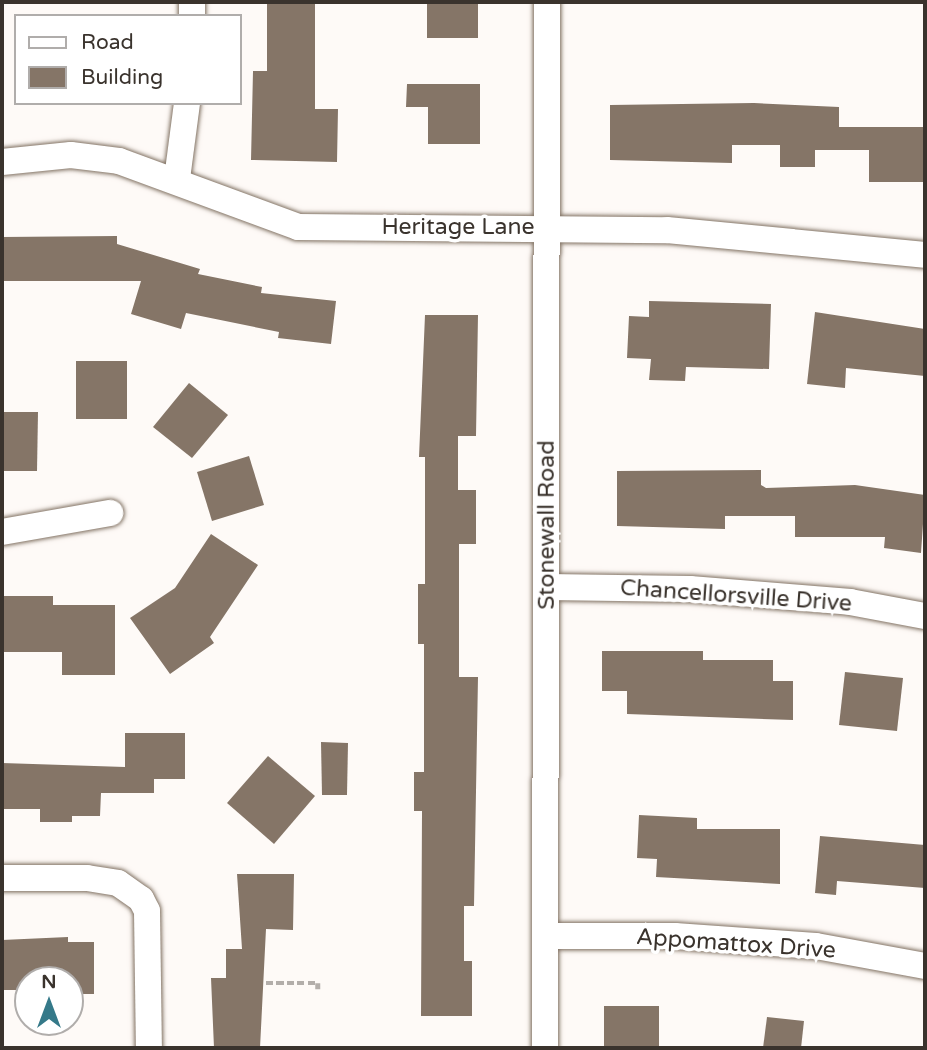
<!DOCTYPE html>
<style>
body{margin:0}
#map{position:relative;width:927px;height:1050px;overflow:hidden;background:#fefaf7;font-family:"Varela Round",sans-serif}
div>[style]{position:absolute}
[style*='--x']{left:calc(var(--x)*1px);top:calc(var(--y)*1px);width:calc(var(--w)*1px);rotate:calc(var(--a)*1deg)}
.building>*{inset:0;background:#857567}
.path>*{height:4.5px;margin-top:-2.25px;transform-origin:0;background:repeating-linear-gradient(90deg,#b3aeaa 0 7px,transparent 0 10.5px)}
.roads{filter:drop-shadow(0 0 2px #837465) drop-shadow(0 0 2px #837465)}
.street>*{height:26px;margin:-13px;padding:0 13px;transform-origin:13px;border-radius:13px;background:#fff}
span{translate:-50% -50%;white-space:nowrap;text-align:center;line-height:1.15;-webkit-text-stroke:7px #fff;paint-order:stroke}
.street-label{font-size:23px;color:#3a332d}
.frame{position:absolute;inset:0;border:4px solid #3a332d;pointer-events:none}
.legend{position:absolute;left:14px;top:14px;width:228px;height:91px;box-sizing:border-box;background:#fff;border:2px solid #b0adab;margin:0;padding:9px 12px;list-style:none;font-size:21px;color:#3a332d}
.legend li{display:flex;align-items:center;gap:14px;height:35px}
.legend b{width:35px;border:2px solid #b0adab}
.north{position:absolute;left:14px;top:966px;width:70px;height:70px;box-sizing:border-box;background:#fff;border:2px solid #b0adab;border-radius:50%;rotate:0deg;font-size:19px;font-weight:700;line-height:28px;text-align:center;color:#3a332d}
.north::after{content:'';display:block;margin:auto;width:24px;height:32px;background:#357989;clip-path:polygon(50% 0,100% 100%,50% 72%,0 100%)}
</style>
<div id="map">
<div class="building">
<i style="clip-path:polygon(267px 2px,315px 2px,315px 109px,338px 109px,337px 162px,251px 160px,253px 71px,267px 71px)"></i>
<i style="clip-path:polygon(427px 2px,478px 2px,478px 38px,427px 38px)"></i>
<i style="clip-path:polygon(407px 84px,480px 84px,480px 144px,428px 144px,428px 107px,406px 107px)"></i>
<i style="clip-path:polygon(754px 103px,839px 107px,839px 127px,923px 127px,923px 182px,869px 182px,869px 150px,815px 150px,815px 167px,780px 167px,780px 145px,732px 145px,732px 163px,610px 160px,610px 105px)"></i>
<i style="clip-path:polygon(117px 236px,117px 244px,200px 269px,198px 274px,262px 287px,261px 293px,336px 301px,331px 344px,278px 338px,279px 332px,186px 313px,181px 329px,131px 314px,141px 281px,2px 281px,2px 237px)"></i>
<i style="clip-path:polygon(649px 301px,771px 304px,769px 369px,686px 367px,685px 381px,649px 380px,651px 359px,627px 358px,629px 316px,649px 317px)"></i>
<i style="clip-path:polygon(815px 312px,925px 329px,925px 376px,846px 368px,845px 388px,807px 384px)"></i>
<i style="clip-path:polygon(425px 315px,478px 315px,476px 436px,458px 436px,458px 490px,476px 490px,476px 544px,459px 544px,459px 677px,478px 677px,474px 906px,464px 906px,464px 961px,472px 961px,472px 1016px,421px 1016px,422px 811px,414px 811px,414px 772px,424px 772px,424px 644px,418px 644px,418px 584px,425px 584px,425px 457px,419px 457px)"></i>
<i style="clip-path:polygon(76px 361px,127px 361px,127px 419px,76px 419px)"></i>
<i style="clip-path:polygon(189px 383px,228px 415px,192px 458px,153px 427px)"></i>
<i style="clip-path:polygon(2px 412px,38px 412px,37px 471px,2px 471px)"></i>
<i style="clip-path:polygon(249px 456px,264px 505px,212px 521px,197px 472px)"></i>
<i style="clip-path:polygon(761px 470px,761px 485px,766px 488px,855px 485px,925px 495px,921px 553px,884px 548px,885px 537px,795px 537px,795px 516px,725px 516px,725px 529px,617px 526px,617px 471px)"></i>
<i style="clip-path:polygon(211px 534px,258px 565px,210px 637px,214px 643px,170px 674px,130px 618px,175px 588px)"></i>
<i style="clip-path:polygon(2px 596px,53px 596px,53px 605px,115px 605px,115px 675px,62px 675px,62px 652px,2px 652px)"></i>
<i style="clip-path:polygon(602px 651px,703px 651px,703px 660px,773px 660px,773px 681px,793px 681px,793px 720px,627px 714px,627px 691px,602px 691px)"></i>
<i style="clip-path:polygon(845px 672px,903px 678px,897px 731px,839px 725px)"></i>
<i style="clip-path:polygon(125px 733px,185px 733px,185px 779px,154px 779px,154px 793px,101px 793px,100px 816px,72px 816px,72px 822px,40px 822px,40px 809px,2px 809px,2px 763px,125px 767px)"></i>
<i style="clip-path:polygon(321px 742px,348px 743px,347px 795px,322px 795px)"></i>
<i style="clip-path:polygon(268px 756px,315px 796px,274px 844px,227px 803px)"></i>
<i style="clip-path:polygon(639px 815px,697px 818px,697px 829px,780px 829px,780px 884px,656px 877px,657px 859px,637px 858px)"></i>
<i style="clip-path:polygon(820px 836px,925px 845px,925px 888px,837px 881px,836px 895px,815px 893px)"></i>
<i style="clip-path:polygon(237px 874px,294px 874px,293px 930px,266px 929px,260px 1048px,214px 1048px,211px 978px,226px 978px,226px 949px,242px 949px)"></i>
<i style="clip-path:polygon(68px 937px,68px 942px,94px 942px,94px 994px,70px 994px,70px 980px,26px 980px,26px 990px,2px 990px,2px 940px)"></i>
<i style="clip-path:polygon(604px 1006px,659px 1006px,659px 1048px,604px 1048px)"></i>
<i style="clip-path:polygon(767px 1017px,804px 1021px,801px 1048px,763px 1048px)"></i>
</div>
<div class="path">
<i style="--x:266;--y:983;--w:52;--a:0"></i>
<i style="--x:318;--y:983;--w:6;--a:90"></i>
</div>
<div class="roads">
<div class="street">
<i style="--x:192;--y:2;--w:14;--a:90"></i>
<i style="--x:2;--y:162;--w:69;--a:-5.8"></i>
<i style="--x:71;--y:155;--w:48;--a:7.1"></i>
<i style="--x:119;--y:161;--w:191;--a:20.2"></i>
<i style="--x:298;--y:227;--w:369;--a:0.5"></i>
<i style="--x:667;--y:230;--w:259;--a:5.5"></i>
<i style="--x:177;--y:179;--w:77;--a:-82.5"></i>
<i style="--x:2;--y:532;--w:110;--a:-10"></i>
<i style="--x:547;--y:587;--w:143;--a:0.8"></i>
<i style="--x:690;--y:589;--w:161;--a:4.6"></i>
<i style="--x:850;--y:602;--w:76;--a:10.6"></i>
<i style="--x:2;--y:878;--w:85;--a:0"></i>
<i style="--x:87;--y:878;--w:31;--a:9"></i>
<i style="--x:118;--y:883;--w:28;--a:35"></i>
<i style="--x:141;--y:899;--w:13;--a:63"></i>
<i style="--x:147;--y:911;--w:137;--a:89.2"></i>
<i style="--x:545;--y:936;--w:130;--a:0"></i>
<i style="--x:675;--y:936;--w:141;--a:4.1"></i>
<i style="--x:816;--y:946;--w:111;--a:10.4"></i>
<i style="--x:545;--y:1048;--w:1046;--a:-89.89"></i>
</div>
</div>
<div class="street-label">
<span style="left:458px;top:227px">Heritage Lane</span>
<span style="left:547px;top:525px;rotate:-90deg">Stonewall Road</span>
<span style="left:736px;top:596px;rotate:4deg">Chancellorsville Drive</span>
<span style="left:736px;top:944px;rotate:4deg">Appomattox Drive</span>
</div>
<div class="frame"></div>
<ul class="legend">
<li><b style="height:9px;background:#fff"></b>Road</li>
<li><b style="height:19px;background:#857567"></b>Building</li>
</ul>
<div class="north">N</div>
</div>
